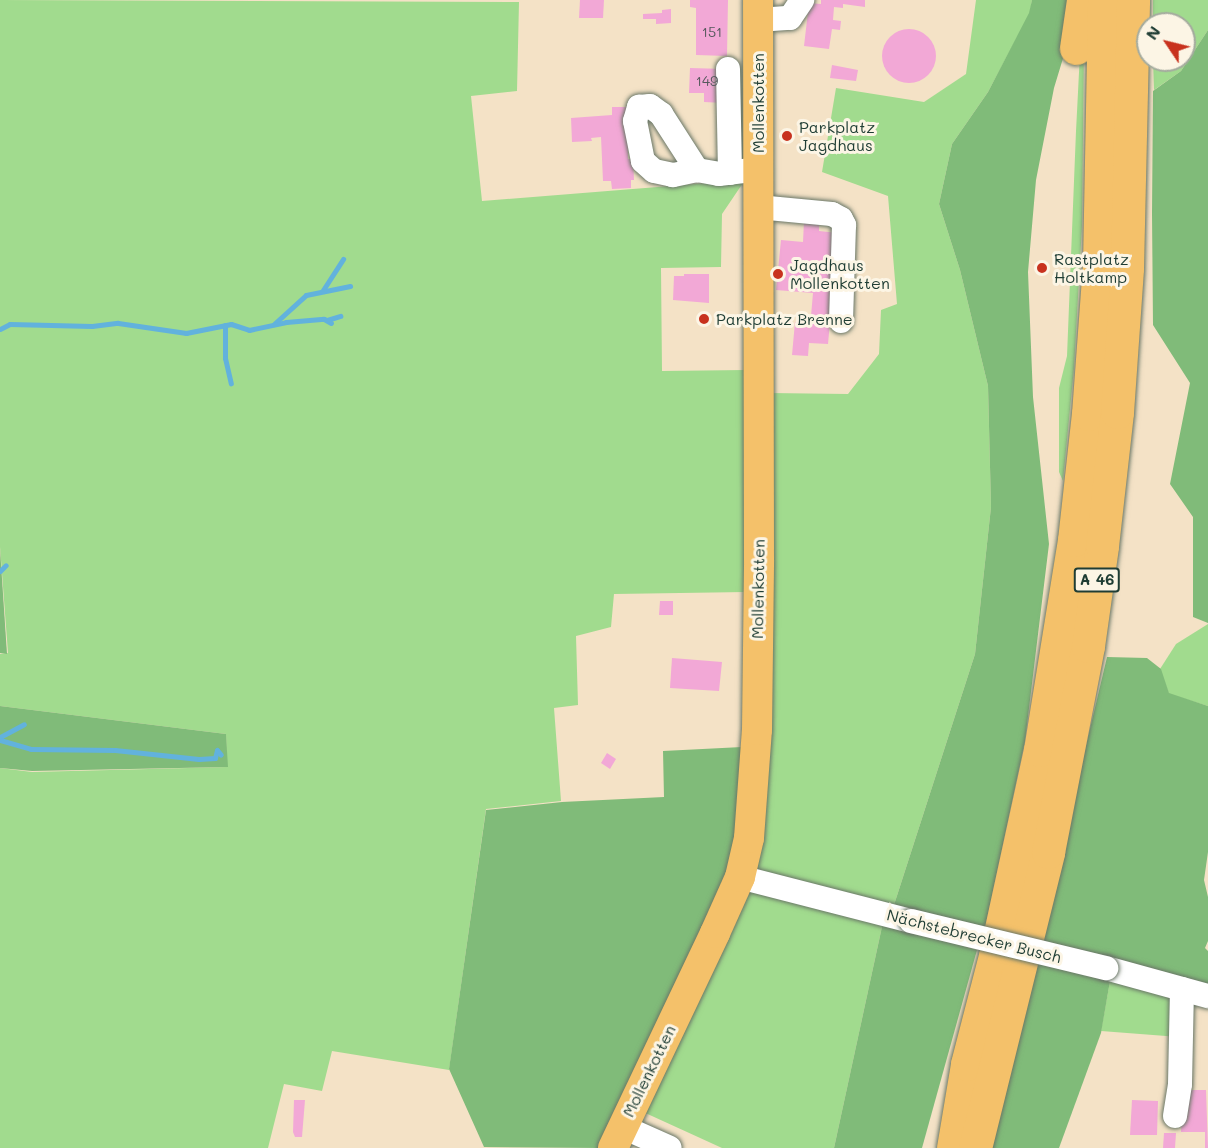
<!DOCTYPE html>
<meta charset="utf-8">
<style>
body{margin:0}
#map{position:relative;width:1208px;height:1148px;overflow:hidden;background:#f4e2c6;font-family:Mali,sans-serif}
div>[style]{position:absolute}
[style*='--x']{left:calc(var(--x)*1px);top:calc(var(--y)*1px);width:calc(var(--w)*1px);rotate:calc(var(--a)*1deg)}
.green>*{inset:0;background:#a1db8e}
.forest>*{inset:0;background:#80bb79}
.stream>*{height:5px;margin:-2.5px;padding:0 2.5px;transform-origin:2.5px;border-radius:2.5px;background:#62b2dd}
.building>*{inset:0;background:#f2a8d6}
.round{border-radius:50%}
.roads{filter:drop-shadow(0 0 2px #6a7767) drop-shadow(0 0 2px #6a7767)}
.minor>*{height:24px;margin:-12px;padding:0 12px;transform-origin:12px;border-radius:12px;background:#fff}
.major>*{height:30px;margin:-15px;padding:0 15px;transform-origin:15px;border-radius:15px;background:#f4c16a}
.highway>*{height:33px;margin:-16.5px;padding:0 16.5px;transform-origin:16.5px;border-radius:16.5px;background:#f4c16a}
.bridges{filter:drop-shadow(0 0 2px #6a7767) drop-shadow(0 0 2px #6a7767)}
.minor-bridge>*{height:24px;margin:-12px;padding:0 12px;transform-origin:12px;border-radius:12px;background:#fff}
.dots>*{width:16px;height:16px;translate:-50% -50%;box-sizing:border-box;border:3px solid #fcf5e5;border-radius:50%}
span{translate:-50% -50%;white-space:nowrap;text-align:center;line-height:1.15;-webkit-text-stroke:6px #fcf5e5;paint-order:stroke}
.number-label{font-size:14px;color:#54585c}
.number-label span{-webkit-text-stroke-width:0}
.shield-label span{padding:2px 4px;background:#fcf5e5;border:2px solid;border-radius:4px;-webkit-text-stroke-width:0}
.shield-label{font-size:15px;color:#1f3d34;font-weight:700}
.street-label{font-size:16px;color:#1f3d34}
.poi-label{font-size:16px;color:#1f3d34}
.left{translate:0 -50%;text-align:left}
.north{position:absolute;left:1136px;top:12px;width:60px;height:60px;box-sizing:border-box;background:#fcf5e5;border:2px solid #a4ab9e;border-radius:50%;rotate:305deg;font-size:16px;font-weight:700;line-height:24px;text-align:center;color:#1f3d34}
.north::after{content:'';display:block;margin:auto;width:21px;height:27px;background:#c8321e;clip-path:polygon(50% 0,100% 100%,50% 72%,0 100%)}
</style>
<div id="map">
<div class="green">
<i style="clip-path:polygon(0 0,519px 2px,517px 91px,471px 96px,482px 201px,745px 180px,722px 214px,721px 267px,661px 268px,662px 371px,745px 370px,746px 592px,614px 594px,611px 627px,576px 636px,578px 705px,554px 708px,561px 801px,486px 809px,449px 1070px,332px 1051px,322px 1091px,284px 1084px,268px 1148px,0 1148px,0 768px,32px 772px,227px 767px,226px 734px,0 706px,0 654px,8px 653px,0 547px)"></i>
<i style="clip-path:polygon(976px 0,1032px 0,1030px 13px,988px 92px,952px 144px,939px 204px,960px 270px,988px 386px,991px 507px,975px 654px,893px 908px,752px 871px,769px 393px,848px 394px,879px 354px,881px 310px,897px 304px,888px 196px,822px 172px,836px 88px,924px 102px,966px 74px)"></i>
<i style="clip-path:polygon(1153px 0,1208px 0,1208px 30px,1181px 71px,1154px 90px,1153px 60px,1184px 60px,1184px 24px,1153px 24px)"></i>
<i style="clip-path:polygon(1084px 47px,1082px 226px,1074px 368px,1063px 481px,1059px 472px,1059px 388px,1067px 356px,1076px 131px,1080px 53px)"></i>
<i style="clip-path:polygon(1208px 624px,1208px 706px,1169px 694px,1160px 669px,1176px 644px)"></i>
<i style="clip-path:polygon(745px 885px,883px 922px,834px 1148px,722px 1148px,641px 1111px)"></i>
<i style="clip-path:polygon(1110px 981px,1179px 993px,1179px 1037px,1101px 1031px)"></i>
</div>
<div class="forest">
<i style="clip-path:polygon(1032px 0,1069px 0,1064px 55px,1054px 88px,1036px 180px,1028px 272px,1033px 397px,1049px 544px,1025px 741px,985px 928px,893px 908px,975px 654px,991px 507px,988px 386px,960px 270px,939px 204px,952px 144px,988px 92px,1029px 13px)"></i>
<i style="clip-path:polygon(1208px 30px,1208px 623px,1193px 617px,1193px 517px,1170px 484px,1190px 383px,1153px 325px,1152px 213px,1153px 91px,1181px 71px)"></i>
<i style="clip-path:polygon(0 549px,7px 654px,0 653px)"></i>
<i style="clip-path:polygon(1107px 657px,1147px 658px,1161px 669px,1169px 693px,1208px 706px,1208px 852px,1204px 880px,1208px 897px,1208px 941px,1205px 948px,1208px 951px,1208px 988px,1039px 944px)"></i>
<i style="clip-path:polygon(0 706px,226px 734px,228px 767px,32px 771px,0 768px)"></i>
<i style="clip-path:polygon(742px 747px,742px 796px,730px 872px,601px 1148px,484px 1147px,449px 1069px,486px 810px,562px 802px,664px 797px,663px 751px)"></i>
<i style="clip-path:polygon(883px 922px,977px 950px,922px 1148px,834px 1148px)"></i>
<i style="clip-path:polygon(1036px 962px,1110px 981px,1101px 1033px,1059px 1148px,987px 1148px)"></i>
</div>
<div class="stream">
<i style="--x:323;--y:290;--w:37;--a:-57"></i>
<i style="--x:327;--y:320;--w:14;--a:-17"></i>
<i style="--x:274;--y:324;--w:43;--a:-42.2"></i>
<i style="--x:306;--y:295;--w:45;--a:-11.6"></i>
<i style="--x:225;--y:325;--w:33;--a:90"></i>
<i style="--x:225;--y:358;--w:26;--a:77"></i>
<i style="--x:0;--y:329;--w:11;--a:-27"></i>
<i style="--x:10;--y:324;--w:82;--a:1.4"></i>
<i style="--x:92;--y:326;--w:26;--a:-7"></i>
<i style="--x:118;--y:323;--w:69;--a:8.4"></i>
<i style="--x:186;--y:333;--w:46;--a:-11.3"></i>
<i style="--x:231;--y:324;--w:19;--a:18"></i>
<i style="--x:249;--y:330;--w:38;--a:-12"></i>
<i style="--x:286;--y:322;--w:38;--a:-5"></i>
<i style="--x:324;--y:319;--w:8;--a:30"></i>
<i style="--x:0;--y:571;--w:8;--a:-45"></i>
<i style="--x:0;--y:737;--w:27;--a:-28"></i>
<i style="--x:0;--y:740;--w:32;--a:16"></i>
<i style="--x:31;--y:749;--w:84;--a:0.7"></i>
<i style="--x:115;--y:750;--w:84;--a:6.1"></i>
<i style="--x:199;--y:759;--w:16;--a:-4"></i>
<i style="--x:215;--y:758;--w:8;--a:-76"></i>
<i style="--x:217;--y:750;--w:6;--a:51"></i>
</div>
<div class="building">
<i style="clip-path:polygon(580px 0,604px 0,603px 18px,579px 18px)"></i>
<i style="clip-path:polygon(690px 0,728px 0,727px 56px,696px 55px,696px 8px,690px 7px)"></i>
<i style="clip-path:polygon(821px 0,865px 0,865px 7px,843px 4px,843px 8px,834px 7px,833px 20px,841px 21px,840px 30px,832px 29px,829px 49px,804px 46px,809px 3px,821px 4px)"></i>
<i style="clip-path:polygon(671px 9px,671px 23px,656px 24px,656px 19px,643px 19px,643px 14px,662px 13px,662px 10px)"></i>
<i class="round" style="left:882px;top:29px;width:54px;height:54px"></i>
<i style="clip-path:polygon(832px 65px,858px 70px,856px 81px,830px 78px)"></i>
<i style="clip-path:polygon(690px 68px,725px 69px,724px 103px,704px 102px,704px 93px,689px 93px)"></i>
<i style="clip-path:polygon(612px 107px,628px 107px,628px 159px,633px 159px,634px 180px,631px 180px,631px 188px,612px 189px,611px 181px,603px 181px,601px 137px,591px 138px,592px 141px,572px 142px,571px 118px,612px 115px)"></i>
<i style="clip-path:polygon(804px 221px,819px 225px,819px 231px,838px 233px,828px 344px,809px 343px,808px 356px,792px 355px,795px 322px,805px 323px,806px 315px,811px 316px,813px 293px,776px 290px,781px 240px,803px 242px)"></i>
<i style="clip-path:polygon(684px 274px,709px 274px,709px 303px,673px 300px,674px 276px,684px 276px)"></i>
<i style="clip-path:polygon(660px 601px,673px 601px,673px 615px,659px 615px)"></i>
<i style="clip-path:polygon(672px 658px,722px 662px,719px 691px,670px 688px)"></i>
<i style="clip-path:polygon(607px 753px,616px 759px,610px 769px,601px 763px)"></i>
<i style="clip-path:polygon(1183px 1090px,1206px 1090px,1208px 1148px,1205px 1148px,1205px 1132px,1181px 1132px)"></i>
<i style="clip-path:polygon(294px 1100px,305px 1100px,302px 1137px,295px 1137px,293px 1132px)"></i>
<i style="clip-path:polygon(1132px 1100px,1158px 1101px,1157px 1135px,1130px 1135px)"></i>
<i style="clip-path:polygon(1164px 1133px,1176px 1133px,1175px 1148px,1163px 1148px)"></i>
</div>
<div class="roads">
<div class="minor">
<i style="--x:758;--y:20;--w:32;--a:-4"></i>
<i style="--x:790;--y:18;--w:22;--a:-56"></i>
<i style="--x:728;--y:69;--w:104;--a:88.9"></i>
<i style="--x:697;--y:170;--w:25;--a:168"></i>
<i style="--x:673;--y:175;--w:19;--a:-168"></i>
<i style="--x:654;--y:171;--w:15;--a:-138"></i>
<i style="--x:643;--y:161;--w:41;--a:-101.3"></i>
<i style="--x:635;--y:121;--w:15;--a:-74"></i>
<i style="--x:639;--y:107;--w:11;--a:-5"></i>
<i style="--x:650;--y:106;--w:14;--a:36"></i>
<i style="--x:661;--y:114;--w:67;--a:57.3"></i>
<i style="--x:697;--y:170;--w:22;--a:10"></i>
<i style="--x:719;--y:174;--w:39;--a:-7"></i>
<i style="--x:758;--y:207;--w:74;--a:5.4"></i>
<i style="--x:832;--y:214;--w:10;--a:29"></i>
<i style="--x:841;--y:219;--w:7;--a:63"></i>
<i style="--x:844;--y:225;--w:96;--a:91.8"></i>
<i style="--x:740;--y:877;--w:177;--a:14.4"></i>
<i style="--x:1106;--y:968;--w:106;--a:15.4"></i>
<i style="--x:1175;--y:1116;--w:32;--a:-81"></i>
<i style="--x:1180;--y:1084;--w:95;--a:-88.8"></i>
<i style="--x:623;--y:1127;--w:51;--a:24.1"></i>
</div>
<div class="major">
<i style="--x:613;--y:1148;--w:238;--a:-64.6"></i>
<i style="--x:715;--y:933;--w:61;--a:-65.9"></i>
<i style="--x:740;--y:877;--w:40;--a:-77"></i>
<i style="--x:749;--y:838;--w:108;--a:-85.8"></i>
<i style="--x:757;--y:730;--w:170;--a:-89.3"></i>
<i style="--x:759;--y:560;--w:560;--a:-90.1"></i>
</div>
<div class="highway">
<i style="--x:1076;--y:48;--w:49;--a:-81.7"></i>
<i style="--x:953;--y:1148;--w:85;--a:-80.5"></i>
<i style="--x:967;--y:1064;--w:112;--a:-75.5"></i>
<i style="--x:995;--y:956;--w:211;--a:-77.7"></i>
<i style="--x:1040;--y:750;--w:213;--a:-80.8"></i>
<i style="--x:1074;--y:540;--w:127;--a:-83.7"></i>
<i style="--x:1088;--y:414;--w:149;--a:-85.8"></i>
<i style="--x:1099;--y:265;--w:265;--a:-88.9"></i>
<i style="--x:975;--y:1148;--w:305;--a:-76.1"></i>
<i style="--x:1048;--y:852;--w:210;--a:-79"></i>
<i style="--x:1088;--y:646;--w:101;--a:-82"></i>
<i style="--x:1102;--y:546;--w:135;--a:-83.6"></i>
<i style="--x:1117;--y:412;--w:144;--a:-86"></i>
<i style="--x:1127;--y:268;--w:268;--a:-88.7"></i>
</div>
</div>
<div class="bridges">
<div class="minor-bridge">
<i style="--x:911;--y:921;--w:201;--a:13.6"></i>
</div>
</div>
<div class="dots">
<i style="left:787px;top:136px;background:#c8321e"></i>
<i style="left:1042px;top:268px;background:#c8321e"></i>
<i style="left:778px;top:274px;background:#c8321e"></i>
<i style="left:704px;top:319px;background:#c8321e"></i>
</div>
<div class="number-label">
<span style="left:712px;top:32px">151</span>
<span style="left:707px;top:81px">149</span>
</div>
<div class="shield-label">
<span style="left:1097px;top:580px">A 46</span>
</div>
<div class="street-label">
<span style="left:758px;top:103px;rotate:-90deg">Mollenkotten</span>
<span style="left:758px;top:589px;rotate:-89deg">Mollenkotten</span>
<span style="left:974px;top:936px;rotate:14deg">Nächstebrecker Busch</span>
<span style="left:649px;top:1071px;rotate:-64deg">Mollenkotten</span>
</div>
<div class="poi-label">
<span class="left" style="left:799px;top:136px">Parkplatz<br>Jagdhaus</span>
<span class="left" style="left:1054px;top:268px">Rastplatz<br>Holtkamp</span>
<span class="left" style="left:790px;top:274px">Jagdhaus<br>Mollenkotten</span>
<span class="left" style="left:716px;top:319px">Parkplatz Brenne</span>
</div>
<div class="north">N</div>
</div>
